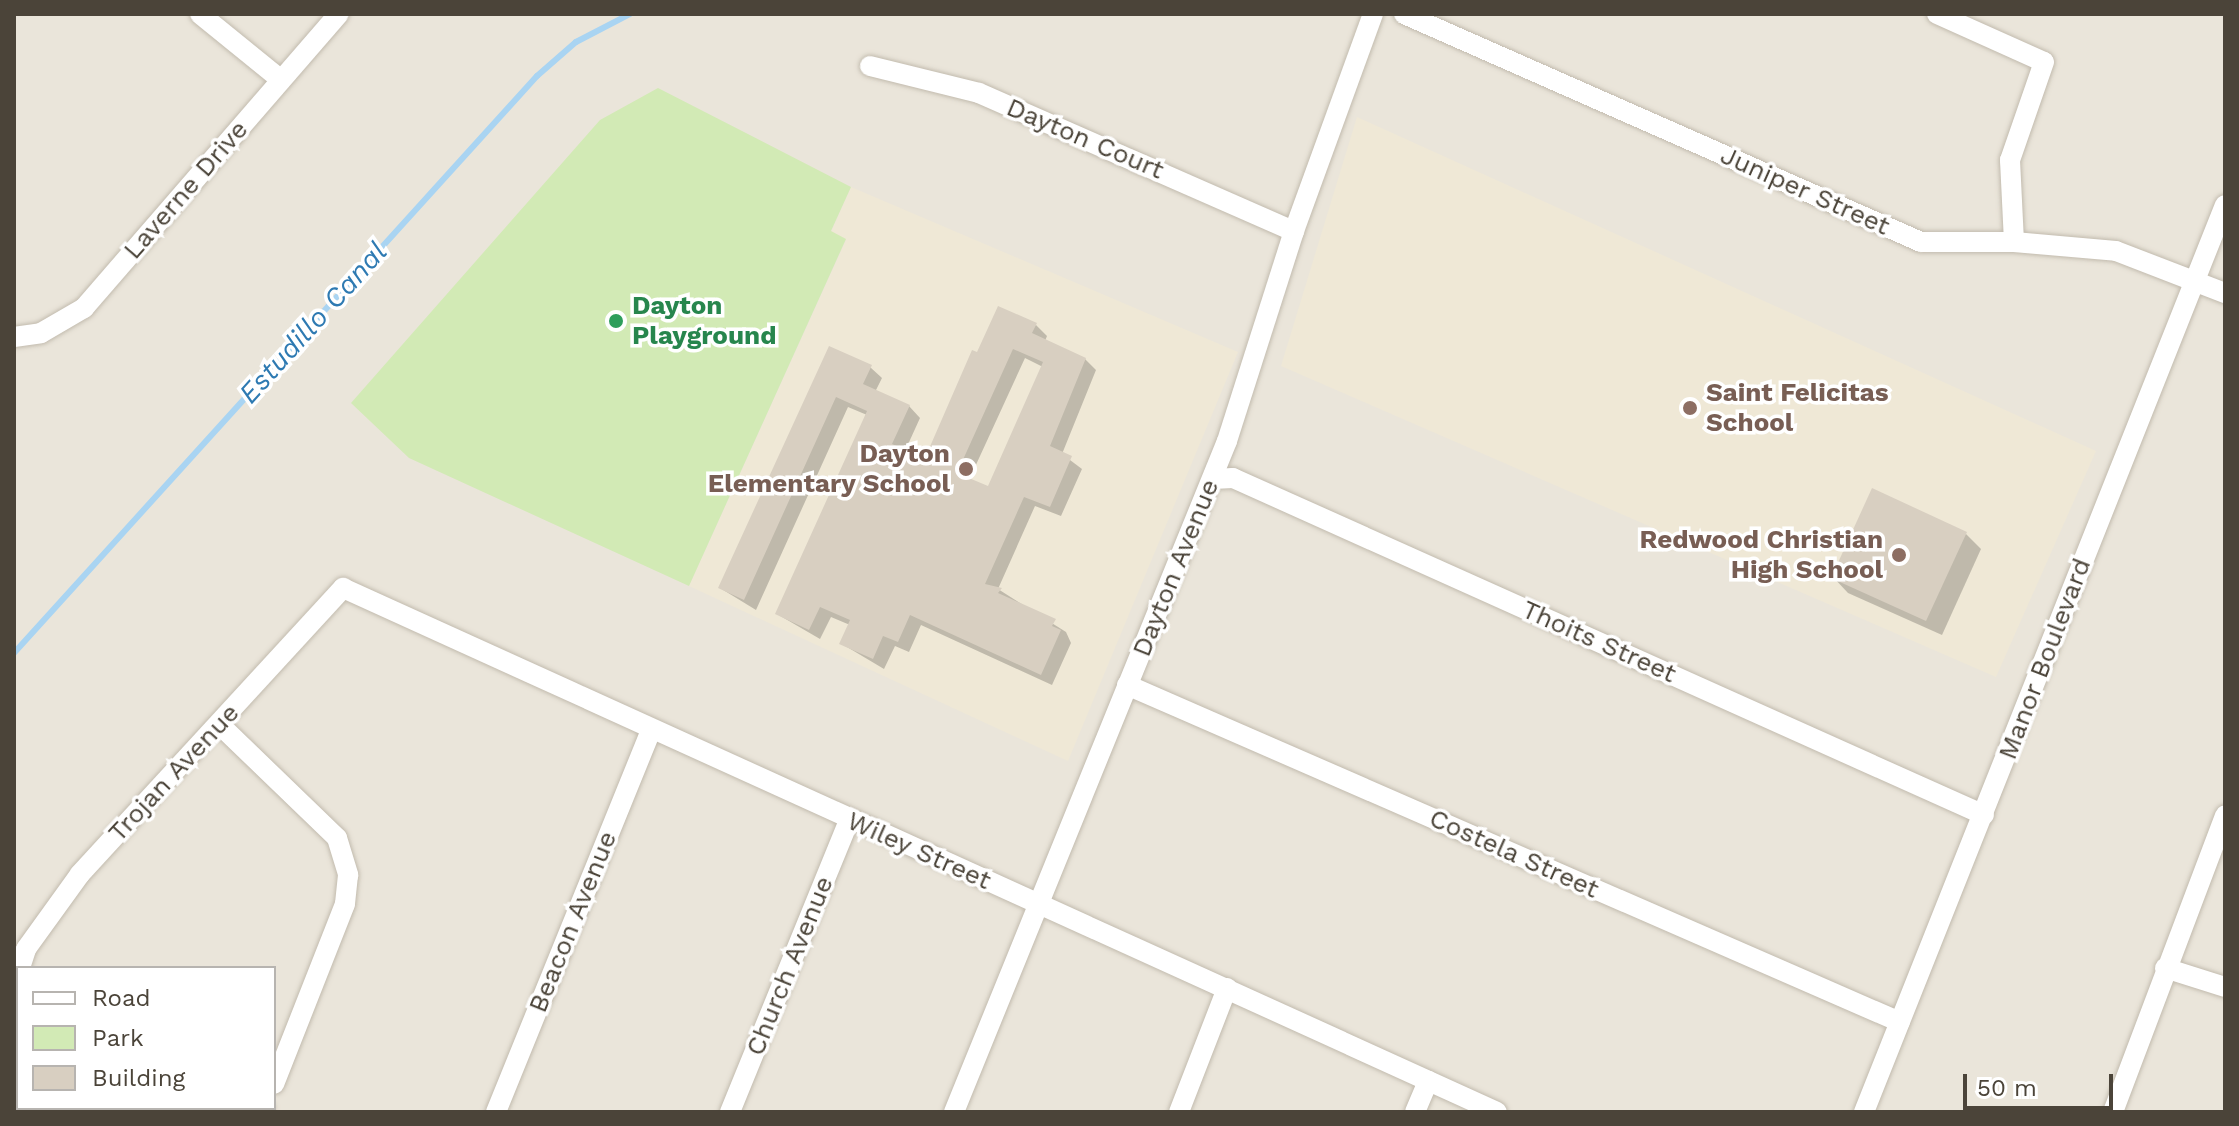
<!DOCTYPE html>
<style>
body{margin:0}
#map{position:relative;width:2239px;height:1126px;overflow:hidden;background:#f6f3ec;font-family:"Work Sans",sans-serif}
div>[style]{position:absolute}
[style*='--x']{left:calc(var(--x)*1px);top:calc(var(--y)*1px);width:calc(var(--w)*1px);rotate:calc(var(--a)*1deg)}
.residential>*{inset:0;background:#eae5da}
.education>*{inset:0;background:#efe8d6}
.green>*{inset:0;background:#d2eab5}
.shadow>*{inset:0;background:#0003}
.stream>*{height:6px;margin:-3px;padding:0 3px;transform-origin:3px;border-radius:3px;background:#a9d4f2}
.building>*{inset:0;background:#d8cfc1}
.roads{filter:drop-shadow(0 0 2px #c2bbae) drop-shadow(0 0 2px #c2bbae)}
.minor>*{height:20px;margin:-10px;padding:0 10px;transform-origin:10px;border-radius:10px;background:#fff}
.dots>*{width:22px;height:22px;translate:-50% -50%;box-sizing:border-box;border:4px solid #fff;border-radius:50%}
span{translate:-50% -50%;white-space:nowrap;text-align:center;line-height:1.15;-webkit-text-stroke:7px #fff;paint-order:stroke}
.street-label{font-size:26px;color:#4b4439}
.leisure-label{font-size:26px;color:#27864d;font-weight:700}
.left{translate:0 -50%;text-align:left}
.education-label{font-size:26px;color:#785e54;font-weight:700}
.right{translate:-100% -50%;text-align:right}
.water-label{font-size:28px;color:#2e7ab2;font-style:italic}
.frame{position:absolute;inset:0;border:16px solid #4b4439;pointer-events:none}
.legend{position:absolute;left:16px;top:966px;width:260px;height:144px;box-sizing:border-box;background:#fff;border:2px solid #b7b4b0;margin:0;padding:10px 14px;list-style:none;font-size:24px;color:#4b4439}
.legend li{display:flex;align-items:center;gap:16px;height:40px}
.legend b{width:40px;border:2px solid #b7b4b0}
.scale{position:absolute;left:1963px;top:1074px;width:150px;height:36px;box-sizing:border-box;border:4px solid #4b4439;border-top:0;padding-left:10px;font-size:24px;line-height:28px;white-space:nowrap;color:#4b4439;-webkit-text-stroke:6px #fff;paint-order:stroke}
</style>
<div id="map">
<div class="residential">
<i style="clip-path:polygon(evenodd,14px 14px,2225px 14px,2225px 1112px,14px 1112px,14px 14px,18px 968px,274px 968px,274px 1108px,18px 1108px,18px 968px)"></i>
</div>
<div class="education">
<i style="clip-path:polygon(1357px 117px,2096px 451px,1996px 677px,1281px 366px)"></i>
<i style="clip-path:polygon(851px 187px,1238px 352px,1068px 761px,689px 586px,846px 240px,831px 232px)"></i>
</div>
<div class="green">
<i style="clip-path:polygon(658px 88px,851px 187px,831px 231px,846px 239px,689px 586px,409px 458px,351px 403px,600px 120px)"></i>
</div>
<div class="shadow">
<i style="clip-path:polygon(evenodd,1036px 325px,1047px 336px,1045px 341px,1085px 359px,1096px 370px,1062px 454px,1082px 469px,1061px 516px,1035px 506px,998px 589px,1066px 632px,1071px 643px,1052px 685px,921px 625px,909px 652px,895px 646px,884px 669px,842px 644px,850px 625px,831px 617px,820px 639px,777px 614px,867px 415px,848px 407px,756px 610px,720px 588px,830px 348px,870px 367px,882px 378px,875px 392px,909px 406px,920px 418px,905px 451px,926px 460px,978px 355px,1036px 325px,1025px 358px,1043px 367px,989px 488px,969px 480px,1025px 358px)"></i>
<i style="clip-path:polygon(1966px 534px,1981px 549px,1942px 635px,1848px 593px,1833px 577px)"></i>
</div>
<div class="stream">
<i style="--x:14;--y:653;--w:779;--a:-47.81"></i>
<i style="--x:537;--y:76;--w:52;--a:-41.1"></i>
<i style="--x:576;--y:42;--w:61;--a:-27.4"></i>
</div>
<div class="building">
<i style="clip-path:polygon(evenodd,998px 306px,1037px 323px,1032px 333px,1086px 358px,1050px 446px,1072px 456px,1050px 507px,1024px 497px,985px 584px,1002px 588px,998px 593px,1056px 619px,1052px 626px,1061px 630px,1041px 675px,910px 615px,898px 642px,883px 636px,873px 659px,839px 644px,850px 620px,820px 607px,809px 630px,775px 614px,867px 411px,836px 397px,744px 600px,718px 588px,829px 346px,872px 365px,863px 384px,910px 405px,892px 444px,925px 458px,972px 350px,977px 352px,998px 306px,1013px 349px,1043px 362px,988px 486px,957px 473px,1013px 349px)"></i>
<i style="clip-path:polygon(1872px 488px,1967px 532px,1926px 621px,1831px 578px)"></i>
</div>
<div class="roads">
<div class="minor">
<i style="--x:200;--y:14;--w:103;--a:39.1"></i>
<i style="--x:1404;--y:14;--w:565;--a:23.8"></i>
<i style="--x:1921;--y:242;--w:93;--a:0"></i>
<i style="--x:2014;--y:242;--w:102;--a:5"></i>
<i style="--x:2116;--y:251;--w:117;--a:21.1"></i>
<i style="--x:1937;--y:14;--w:117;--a:24.2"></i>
<i style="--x:2044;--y:62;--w:104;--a:109.1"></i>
<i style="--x:2010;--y:160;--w:82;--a:87.2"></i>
<i style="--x:870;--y:66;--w:112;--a:13.9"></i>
<i style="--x:979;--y:93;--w:344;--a:23.7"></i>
<i style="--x:14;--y:337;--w:27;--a:-8"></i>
<i style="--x:41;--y:333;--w:50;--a:-30.2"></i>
<i style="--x:84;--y:308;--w:389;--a:-49.1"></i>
<i style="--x:1213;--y:479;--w:20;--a:-3"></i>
<i style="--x:1233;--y:478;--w:823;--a:24.17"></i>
<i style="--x:1127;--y:685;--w:843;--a:23.56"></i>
<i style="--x:219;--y:724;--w:164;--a:44"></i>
<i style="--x:337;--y:838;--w:39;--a:73"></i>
<i style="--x:348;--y:875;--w:29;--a:96"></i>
<i style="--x:345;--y:904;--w:193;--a:111.5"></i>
<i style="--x:20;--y:968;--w:20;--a:-72"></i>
<i style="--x:26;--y:949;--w:92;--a:-54.2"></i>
<i style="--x:80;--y:874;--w:389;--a:-47.4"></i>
<i style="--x:343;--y:588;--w:1267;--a:24.42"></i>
<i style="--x:2165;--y:968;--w:63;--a:17.6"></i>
<i style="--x:263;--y:1112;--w:4;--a:-76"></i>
<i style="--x:496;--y:1112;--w:410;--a:-67.9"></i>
<i style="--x:730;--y:1112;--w:315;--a:-67.8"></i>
<i style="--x:954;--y:1112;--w:724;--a:-67.86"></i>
<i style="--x:1227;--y:441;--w:220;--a:-72.3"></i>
<i style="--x:1294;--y:231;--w:231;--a:-70"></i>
<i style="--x:1179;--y:1112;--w:133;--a:-68.8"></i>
<i style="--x:1415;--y:1112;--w:34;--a:-67"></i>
<i style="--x:1864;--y:1112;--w:976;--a:-68.3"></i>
<i style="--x:2113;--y:1112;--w:317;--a:-69.3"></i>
</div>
</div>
<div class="dots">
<i style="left:616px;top:321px;background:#2e9e5b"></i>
<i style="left:1690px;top:408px;background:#8d6e63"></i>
<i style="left:966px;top:469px;background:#8d6e63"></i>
<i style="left:1899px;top:555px;background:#8d6e63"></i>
</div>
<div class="street-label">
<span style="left:1085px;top:139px;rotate:23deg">Dayton Court</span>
<span style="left:186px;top:190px;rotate:-49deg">Laverne Drive</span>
<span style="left:1805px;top:191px;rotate:24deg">Juniper Street</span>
<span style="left:1176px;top:568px;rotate:-68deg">Dayton Avenue</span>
<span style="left:1599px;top:642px;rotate:24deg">Thoits Street</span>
<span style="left:2045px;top:659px;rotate:-69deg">Manor Boulevard</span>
<span style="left:174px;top:773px;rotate:-47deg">Trojan Avenue</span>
<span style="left:919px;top:851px;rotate:24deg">Wiley Street</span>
<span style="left:1514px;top:854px;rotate:24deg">Costela Street</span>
<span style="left:573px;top:922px;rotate:-68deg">Beacon Avenue</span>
<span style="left:790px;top:966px;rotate:-68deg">Church Avenue</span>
</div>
<div class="leisure-label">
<span class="left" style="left:632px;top:321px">Dayton<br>Playground</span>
</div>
<div class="education-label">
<span class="left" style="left:1706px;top:408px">Saint Felicitas<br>School</span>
<span class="right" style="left:950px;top:469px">Dayton<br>Elementary School</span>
<span class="right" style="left:1883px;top:555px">Redwood Christian<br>High School</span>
</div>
<div class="water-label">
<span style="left:313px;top:323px;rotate:-48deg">Estudillo Canal</span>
</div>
<div class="frame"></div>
<ul class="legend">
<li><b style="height:10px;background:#fff"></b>Road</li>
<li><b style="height:22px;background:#d2eab5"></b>Park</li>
<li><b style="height:22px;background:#d8cfc1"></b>Building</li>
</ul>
<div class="scale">50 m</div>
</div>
